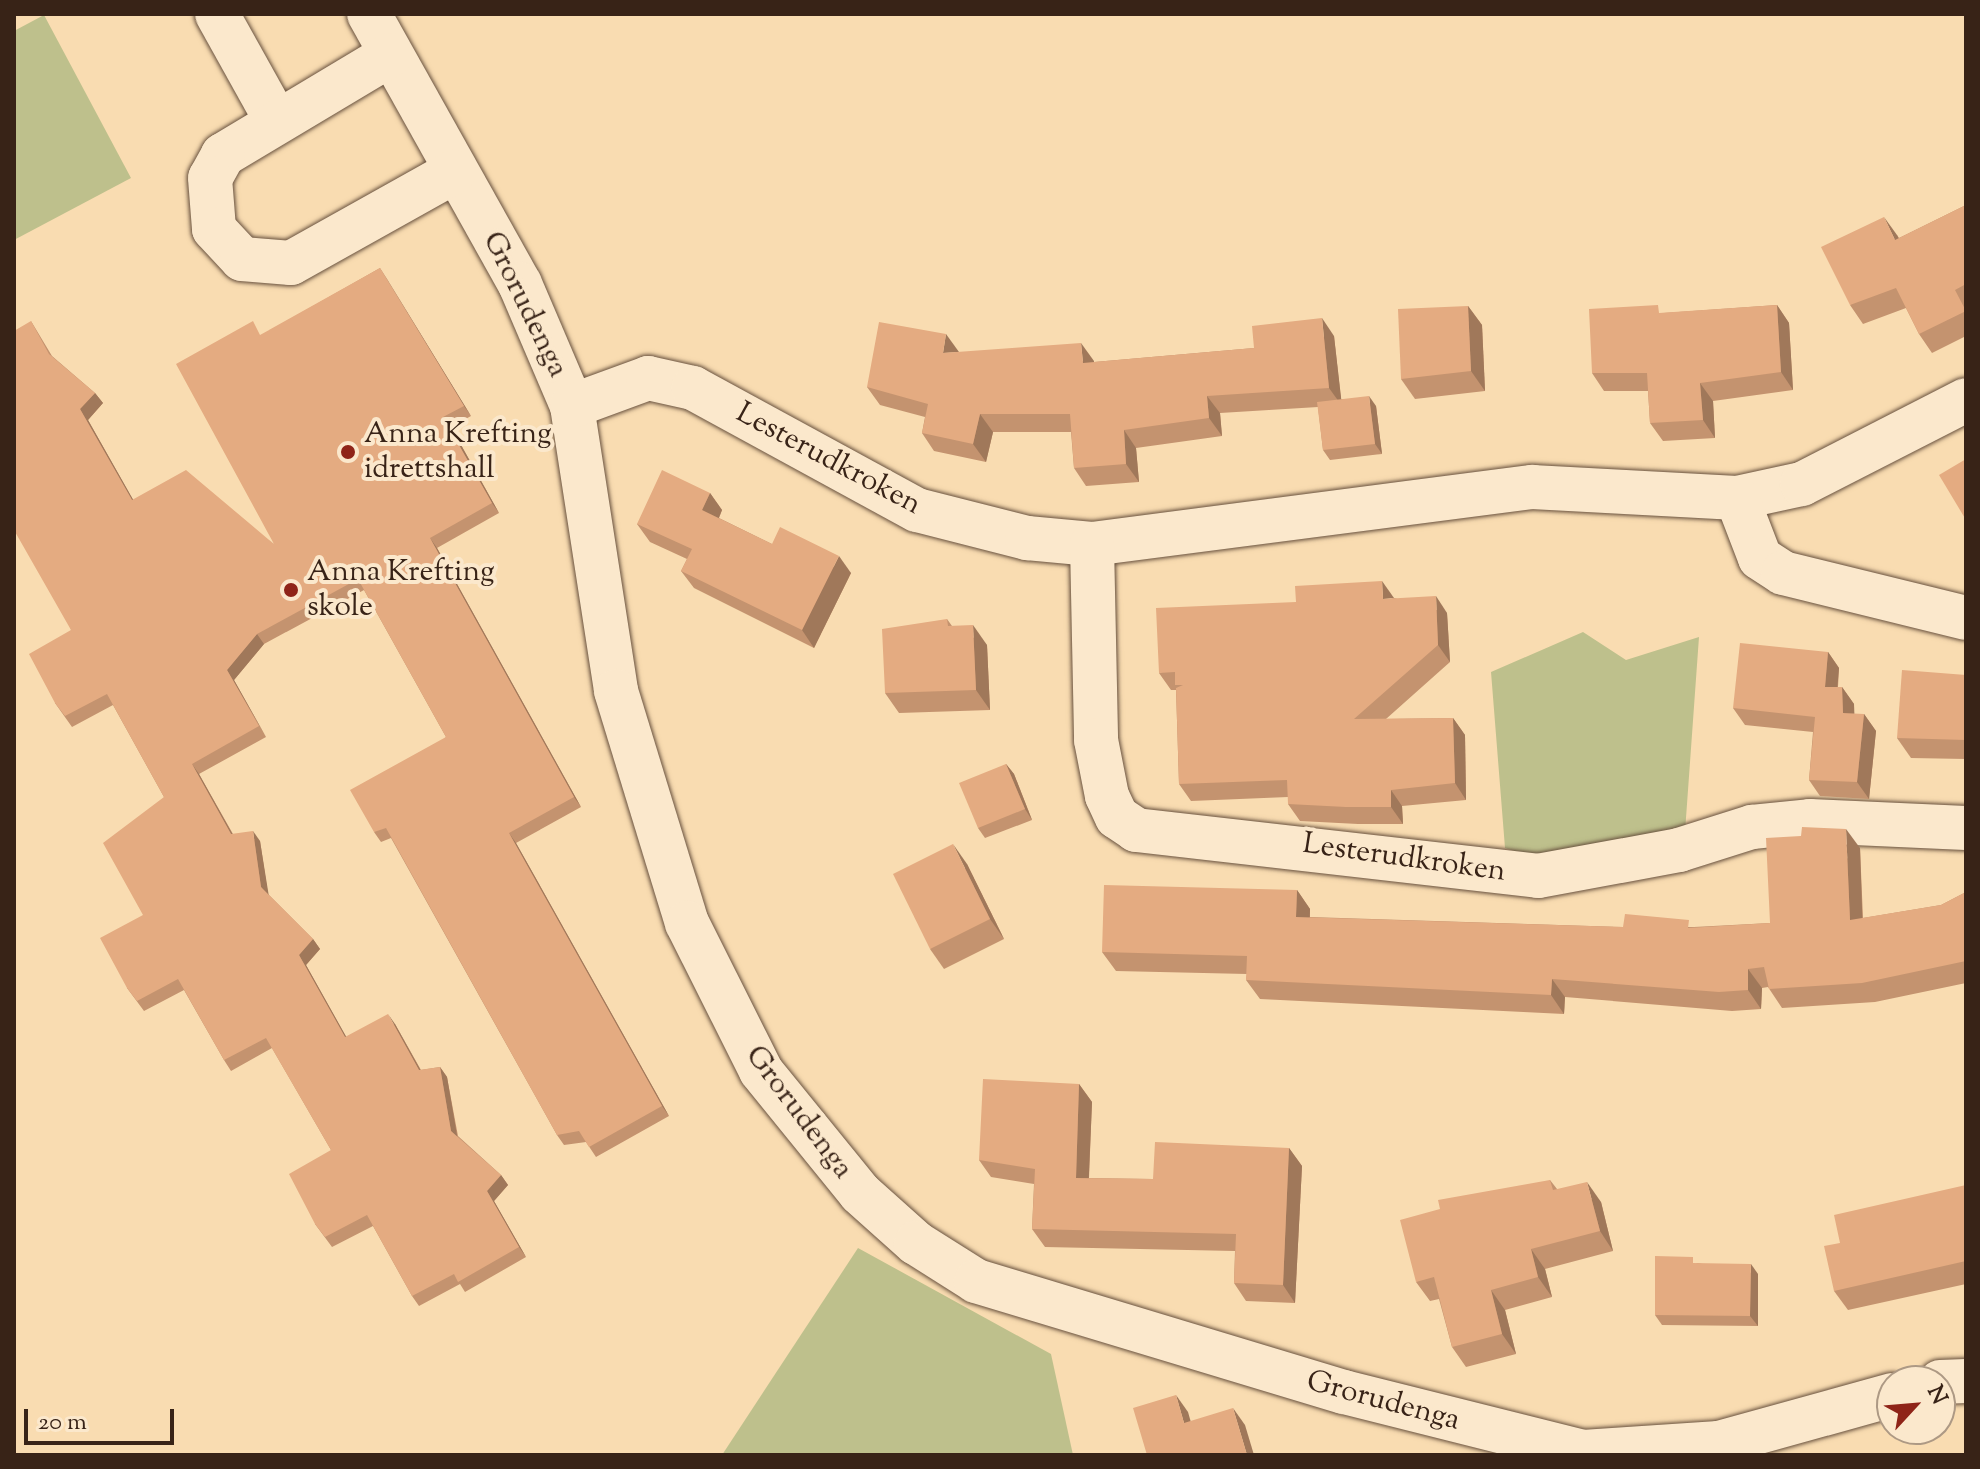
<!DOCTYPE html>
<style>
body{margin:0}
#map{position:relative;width:1980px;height:1469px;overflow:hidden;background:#f9dcb1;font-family:"Sorts Mill Goudy",serif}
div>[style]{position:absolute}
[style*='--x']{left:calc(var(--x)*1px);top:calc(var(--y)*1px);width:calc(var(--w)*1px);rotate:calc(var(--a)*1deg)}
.green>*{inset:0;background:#bec08c}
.roads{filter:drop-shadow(0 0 2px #68513e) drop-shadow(0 0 2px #68513e)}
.minor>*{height:44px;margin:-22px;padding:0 22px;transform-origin:22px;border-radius:22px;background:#fbe8cc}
.wall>*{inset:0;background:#c4936f}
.shaded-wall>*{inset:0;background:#a0785a}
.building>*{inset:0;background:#e4ab81}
.dots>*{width:22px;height:22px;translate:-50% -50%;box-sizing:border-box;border:4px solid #fbe8cc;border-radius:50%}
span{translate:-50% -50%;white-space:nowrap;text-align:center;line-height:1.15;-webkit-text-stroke:8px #fbe8cc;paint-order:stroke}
.street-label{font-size:30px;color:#382317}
.poi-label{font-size:30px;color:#382317}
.left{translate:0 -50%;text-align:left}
.frame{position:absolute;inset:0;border:16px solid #382317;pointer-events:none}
.north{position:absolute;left:1876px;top:1365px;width:80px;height:80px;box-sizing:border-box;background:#fbe8cc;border:2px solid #ad9984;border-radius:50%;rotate:64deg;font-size:22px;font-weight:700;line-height:32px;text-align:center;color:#382317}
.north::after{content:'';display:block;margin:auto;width:28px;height:36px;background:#8f2418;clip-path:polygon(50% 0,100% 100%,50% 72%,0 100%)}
.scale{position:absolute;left:24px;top:1409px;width:150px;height:36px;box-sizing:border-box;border:4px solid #382317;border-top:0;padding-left:10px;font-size:24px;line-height:28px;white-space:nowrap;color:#382317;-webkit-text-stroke:6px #fbe8cc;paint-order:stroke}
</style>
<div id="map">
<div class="green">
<i style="clip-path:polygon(44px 15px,131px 178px,14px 240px,14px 31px)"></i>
<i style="clip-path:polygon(1583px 632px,1626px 660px,1699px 637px,1685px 832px,1600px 855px,1526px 855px,1505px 848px,1491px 672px)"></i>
<i style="clip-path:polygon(858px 1248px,1051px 1354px,1073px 1455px,722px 1455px)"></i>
</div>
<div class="roads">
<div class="minor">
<i style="--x:217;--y:14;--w:119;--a:60.9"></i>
<i style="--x:369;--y:14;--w:309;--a:60.8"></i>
<i style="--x:520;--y:284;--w:133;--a:66.9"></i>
<i style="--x:572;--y:406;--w:288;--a:81.2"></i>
<i style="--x:616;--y:691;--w:243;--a:73"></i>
<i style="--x:687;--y:923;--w:165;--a:63.4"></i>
<i style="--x:761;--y:1071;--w:157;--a:50.9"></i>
<i style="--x:860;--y:1193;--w:75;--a:41.8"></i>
<i style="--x:916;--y:1243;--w:71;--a:32.3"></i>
<i style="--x:976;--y:1281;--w:384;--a:16.8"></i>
<i style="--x:1344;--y:1392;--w:246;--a:14.1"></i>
<i style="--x:1583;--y:1452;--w:136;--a:-3.8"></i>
<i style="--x:1719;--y:1443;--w:180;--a:-15.5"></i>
<i style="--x:390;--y:55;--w:195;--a:149.1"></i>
<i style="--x:223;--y:155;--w:26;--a:119"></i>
<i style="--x:210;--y:178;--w:51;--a:85.5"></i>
<i style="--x:214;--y:229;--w:41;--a:47"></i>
<i style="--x:242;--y:259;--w:49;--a:4.7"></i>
<i style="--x:291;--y:263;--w:187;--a:-29.2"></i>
<i style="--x:572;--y:406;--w:81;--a:-20.2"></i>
<i style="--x:648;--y:378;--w:46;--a:12.5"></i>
<i style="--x:693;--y:388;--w:255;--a:28.6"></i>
<i style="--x:917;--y:510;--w:114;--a:14.3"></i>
<i style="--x:1027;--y:538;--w:65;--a:5.3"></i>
<i style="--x:1092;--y:544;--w:444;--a:-7.4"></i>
<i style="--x:1532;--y:487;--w:205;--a:3.1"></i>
<i style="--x:1737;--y:498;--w:66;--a:-12.2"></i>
<i style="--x:1802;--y:484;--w:184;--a:-27.1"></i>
<i style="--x:1737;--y:498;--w:64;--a:69"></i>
<i style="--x:1760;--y:558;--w:27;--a:33"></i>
<i style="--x:1783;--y:573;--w:188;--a:13.8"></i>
<i style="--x:1092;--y:544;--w:196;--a:88.8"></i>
<i style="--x:1096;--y:740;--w:57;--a:78.9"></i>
<i style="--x:1107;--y:796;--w:23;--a:65"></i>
<i style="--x:1117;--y:817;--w:23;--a:34"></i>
<i style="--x:1136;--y:830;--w:405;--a:6.5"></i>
<i style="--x:1538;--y:876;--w:143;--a:-10.4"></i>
<i style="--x:1679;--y:850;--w:77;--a:-17.5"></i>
<i style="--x:1752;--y:827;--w:58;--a:-5.9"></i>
<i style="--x:1810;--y:821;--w:156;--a:2.6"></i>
<i style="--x:1940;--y:1382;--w:26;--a:-2"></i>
</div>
</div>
<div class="wall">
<i style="clip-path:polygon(1966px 205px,1966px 336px,1932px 353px,1919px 334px,1906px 308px,1863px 324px,1850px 305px,1897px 235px,1899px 238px)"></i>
<i style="clip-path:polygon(380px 268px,471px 416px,451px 427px,499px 513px,437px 548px,581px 807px,516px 843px,669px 1116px,596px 1157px,586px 1142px,564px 1145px,557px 1135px,391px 838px,381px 842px,374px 832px,446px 737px,364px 590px,264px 644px,234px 680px,266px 737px,199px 774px,233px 834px,260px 841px,268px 894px,313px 939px,320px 949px,306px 965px,346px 1037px,395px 1024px,421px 1070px,440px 1067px,447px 1077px,458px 1136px,501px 1175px,508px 1185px,494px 1201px,526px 1257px,465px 1292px,460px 1284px,419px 1306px,412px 1296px,373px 1226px,332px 1247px,315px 1224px,331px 1150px,272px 1048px,231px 1071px,224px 1060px,184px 990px,144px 1011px,127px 988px,143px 915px,164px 797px,113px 705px,72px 727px,55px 703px,71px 630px,31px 321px,52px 356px,95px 393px,103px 403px,88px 420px,133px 500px,274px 544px,262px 335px)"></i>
<i style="clip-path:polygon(1777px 305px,1789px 323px,1793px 390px,1713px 401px,1715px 438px,1663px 441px,1650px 423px,1648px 391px,1604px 391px,1592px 373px,1664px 313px)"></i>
<i style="clip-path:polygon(1468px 306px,1482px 325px,1485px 391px,1415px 399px,1401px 379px)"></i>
<i style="clip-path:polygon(1334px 336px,1341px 399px,1376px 406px,1382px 454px,1330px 460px,1323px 450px,1318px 407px,1220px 413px,1222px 436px,1136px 448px,1139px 482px,1086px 486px,1074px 468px,1071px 432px,993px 432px,986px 462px,934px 451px,922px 433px,925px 417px,880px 405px,867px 387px,959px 352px,1094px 362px,1254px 348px)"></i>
<i style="clip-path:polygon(710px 493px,722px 510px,719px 518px,772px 544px,851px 573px,814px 648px,694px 588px,681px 571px,687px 559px,650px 542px,637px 524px)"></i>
<i style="clip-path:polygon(1394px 598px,1447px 613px,1450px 662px,1386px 719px,1453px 718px,1465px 735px,1466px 800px,1402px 806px,1403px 824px,1358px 824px,1300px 821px,1288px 804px,1288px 797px,1191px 801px,1179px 784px,1176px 690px,1171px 690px,1159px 673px)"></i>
<i style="clip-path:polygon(947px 619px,952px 626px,987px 645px,990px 710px,899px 713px,885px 693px)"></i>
<i style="clip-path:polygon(1828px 652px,1839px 668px,1838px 687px,1842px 687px,1854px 704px,1854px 714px,1864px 714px,1876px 731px,1869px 799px,1820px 796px,1809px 780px,1813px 732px,1745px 725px,1733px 708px)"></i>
<i style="clip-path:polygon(1966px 675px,1966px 759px,1911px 758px,1897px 738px)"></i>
<i style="clip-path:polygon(1006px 764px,1014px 774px,1032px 820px,985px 838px,978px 828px)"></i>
<i style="clip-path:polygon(1860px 848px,1863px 918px,1941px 905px,1966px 892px,1966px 983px,1875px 1002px,1782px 1008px,1768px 987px,1762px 988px,1761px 1009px,1732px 1011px,1565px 997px,1564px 1014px,1260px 999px,1246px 980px,1247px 974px,1116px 971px,1102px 952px,1297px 890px,1310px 909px,1310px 917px,1623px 927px,1694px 927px,1770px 923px)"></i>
<i style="clip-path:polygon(967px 864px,1004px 939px,944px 969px,930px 949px)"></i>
<i style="clip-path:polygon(1079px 1084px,1092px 1102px,1089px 1178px,1153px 1179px,1289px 1148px,1302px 1166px,1295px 1303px,1246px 1301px,1234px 1283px,1235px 1251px,1045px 1247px,1032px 1229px,1034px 1184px,991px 1177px,979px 1160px)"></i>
<i style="clip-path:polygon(1550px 1180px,1557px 1189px,1601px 1202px,1613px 1251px,1545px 1269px,1552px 1297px,1505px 1310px,1516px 1354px,1466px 1367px,1452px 1347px,1439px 1299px,1430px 1301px,1416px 1282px)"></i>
<i style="clip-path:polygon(1966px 1185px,1966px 1284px,1848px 1310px,1834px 1291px,1840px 1243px)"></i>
<i style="clip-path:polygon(1697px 1263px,1758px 1274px,1758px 1326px,1662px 1325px,1655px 1315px)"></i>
</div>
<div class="shaded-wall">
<i style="clip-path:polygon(1884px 217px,1897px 235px,1908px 258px,1895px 240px)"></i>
<i style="clip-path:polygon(380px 268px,387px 279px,471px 416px,464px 406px)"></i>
<i style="clip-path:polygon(1777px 305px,1789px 323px,1793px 390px,1781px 372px)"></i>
<i style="clip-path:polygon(1468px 306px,1482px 325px,1485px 391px,1471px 371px)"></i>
<i style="clip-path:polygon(1322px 318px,1334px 336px,1342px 406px,1329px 388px)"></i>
<i style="clip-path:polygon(946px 334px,959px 352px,943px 353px)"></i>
<i style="clip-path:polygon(1081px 343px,1094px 361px,1095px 381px,1083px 363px)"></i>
<i style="clip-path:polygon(1700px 383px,1713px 401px,1715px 438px,1703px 420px)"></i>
<i style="clip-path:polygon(95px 393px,103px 403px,88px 420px,139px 510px,132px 500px,80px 409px)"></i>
<i style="clip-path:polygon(1207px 396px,1220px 413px,1222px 436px,1209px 418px)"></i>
<i style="clip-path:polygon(1369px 396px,1376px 406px,1382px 454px,1375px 444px)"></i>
<i style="clip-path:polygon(980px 414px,993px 432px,986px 462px,973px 444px)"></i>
<i style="clip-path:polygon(443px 417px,451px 427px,499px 513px,492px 503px)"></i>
<i style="clip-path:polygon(1124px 430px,1136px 448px,1139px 482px,1126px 464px)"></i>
<i style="clip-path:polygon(710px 493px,722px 510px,715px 527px,702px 510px)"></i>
<i style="clip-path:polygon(430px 538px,437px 548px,581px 807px,574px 797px)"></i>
<i style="clip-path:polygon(839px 556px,851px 573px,814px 648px,802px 630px)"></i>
<i style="clip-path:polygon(1382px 581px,1394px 598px,1383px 599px)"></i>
<i style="clip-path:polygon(1436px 596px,1447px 613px,1450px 662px,1438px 645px)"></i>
<i style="clip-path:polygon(973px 625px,987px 645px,990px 710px,976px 690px)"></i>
<i style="clip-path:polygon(257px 634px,264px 644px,234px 680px,266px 737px,227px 670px)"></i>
<i style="clip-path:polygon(1828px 652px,1839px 668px,1836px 703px,1825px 687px)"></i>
<i style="clip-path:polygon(1842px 687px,1854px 704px,1855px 729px,1843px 713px)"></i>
<i style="clip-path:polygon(1864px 714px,1876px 731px,1869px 799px,1857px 782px)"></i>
<i style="clip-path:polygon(1453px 718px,1465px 735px,1466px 800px,1455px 783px)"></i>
<i style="clip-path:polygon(192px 764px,199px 774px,238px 844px,231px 834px)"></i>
<i style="clip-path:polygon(1006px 764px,1014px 774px,1032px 820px,1025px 809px)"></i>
<i style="clip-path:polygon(1391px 790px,1402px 806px,1403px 824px,1391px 807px)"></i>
<i style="clip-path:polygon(1846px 829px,1860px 848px,1863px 939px,1850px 920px)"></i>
<i style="clip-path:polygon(253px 831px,260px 841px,269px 897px,261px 887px)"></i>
<i style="clip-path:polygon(509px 833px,516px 843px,669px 1116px,662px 1106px)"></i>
<i style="clip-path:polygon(953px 844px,967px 864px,1004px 939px,990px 919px)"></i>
<i style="clip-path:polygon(1297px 890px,1310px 909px,1309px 936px,1296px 917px)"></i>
<i style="clip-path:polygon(313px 939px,320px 949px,306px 965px,352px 1047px,345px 1037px,299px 955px)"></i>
<i style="clip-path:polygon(1748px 969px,1762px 988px,1761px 1009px,1748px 990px)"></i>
<i style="clip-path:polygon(1552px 979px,1565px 997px,1564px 1014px,1551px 995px)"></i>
<i style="clip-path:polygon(388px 1014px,395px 1024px,426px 1080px,419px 1070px)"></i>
<i style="clip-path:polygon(440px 1067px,447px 1077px,458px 1141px,451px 1131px)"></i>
<i style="clip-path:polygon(1079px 1084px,1092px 1102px,1088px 1196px,1076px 1178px)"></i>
<i style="clip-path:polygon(1289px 1148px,1302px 1166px,1295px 1303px,1283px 1285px)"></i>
<i style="clip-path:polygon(501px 1175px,508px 1185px,494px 1201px,526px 1257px,519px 1247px,487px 1191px)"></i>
<i style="clip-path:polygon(1587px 1182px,1601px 1202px,1613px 1251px,1600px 1231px)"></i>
<i style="clip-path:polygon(1531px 1249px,1545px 1269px,1552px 1297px,1538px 1277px)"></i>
<i style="clip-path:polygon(1751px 1264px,1758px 1274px,1758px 1326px,1750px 1316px)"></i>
<i style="clip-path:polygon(1491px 1290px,1505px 1310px,1516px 1354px,1502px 1334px)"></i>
<i style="clip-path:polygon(1176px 1395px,1188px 1412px,1196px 1440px,1184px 1423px)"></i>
<i style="clip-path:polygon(1233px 1408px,1245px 1425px,1254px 1455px,1247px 1455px)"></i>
</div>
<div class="building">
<i style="clip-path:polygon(1966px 205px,1966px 284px,1955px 290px,1966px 311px,1919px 334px,1896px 288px,1850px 305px,1821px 247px,1884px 217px,1895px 240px)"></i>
<i style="clip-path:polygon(380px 268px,464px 406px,443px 417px,492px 503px,430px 538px,574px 797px,509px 833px,662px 1106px,589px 1147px,579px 1131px,557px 1135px,386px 828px,374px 832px,350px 790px,446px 737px,358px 579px,257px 634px,227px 670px,259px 726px,192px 764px,231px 834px,253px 831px,261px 887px,313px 939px,299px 955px,345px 1037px,388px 1014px,419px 1070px,440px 1067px,451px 1131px,501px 1175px,487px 1191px,519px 1247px,458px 1282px,454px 1274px,412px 1296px,367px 1215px,325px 1237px,315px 1224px,289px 1174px,331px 1150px,266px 1038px,224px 1060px,178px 979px,137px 1001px,127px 988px,100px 938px,143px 915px,103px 843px,164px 797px,107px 694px,65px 716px,55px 703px,29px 654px,71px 630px,14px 530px,14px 331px,31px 321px,49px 354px,95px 393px,80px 409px,132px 500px,186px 470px,274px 544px,176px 364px,253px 321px,260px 335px)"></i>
<i style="clip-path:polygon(1658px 305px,1659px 313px,1777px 305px,1781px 372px,1700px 383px,1703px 420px,1650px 423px,1647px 373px,1592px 373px,1589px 309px)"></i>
<i style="clip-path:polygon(1468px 306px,1471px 371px,1401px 379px,1398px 309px)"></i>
<i style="clip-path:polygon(1322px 318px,1329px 388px,1207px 396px,1209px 418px,1124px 430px,1126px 464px,1074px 468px,1070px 414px,980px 414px,973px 444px,922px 433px,928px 404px,867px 387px,879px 322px,946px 334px,943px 353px,1081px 343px,1083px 363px,1254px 348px,1252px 326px)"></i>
<i style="clip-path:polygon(1369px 396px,1375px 444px,1323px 450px,1317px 402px)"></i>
<i style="clip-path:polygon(1966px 459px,1966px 520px,1939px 475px)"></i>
<i style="clip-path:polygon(662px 470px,710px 493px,702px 510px,772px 544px,780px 527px,839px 556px,802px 630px,681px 571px,692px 549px,637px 524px)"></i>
<i style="clip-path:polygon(1382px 581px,1383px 599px,1436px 596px,1438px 645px,1354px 719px,1453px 718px,1455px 783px,1391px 790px,1391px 807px,1346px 807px,1288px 804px,1287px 780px,1179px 784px,1176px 688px,1183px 685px,1175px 685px,1175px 672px,1159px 673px,1156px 608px,1296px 602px,1295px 586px)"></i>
<i style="clip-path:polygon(947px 619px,948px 626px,973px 625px,976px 690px,885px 693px,882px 629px)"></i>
<i style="clip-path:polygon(1740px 643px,1828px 652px,1825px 687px,1842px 687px,1843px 713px,1864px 714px,1857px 782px,1809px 780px,1815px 717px,1733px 708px)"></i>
<i style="clip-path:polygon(1902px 670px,1966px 675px,1966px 740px,1897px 738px)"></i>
<i style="clip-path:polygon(1006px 764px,1025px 809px,978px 828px,959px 783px)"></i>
<i style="clip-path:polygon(1802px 827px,1846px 829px,1850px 920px,1941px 905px,1966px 892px,1966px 961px,1862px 983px,1769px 989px,1764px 967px,1748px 969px,1748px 990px,1719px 992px,1552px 979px,1551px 995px,1246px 980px,1247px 956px,1102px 952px,1104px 885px,1297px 890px,1296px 917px,1623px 927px,1625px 914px,1689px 920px,1688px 928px,1770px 923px,1766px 838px,1801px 836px)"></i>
<i style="clip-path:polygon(953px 844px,990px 919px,930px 949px,893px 874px)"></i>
<i style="clip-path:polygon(983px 1079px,1079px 1084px,1076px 1178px,1153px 1179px,1155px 1142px,1289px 1148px,1283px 1285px,1234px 1283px,1236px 1234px,1032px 1229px,1035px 1169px,979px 1160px)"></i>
<i style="clip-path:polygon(1550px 1180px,1553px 1190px,1587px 1182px,1600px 1231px,1531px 1249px,1538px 1277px,1491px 1290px,1502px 1334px,1452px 1347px,1434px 1277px,1416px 1282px,1400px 1220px,1440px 1209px,1438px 1200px)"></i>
<i style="clip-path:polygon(1966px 1185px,1966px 1261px,1834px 1291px,1824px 1246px,1840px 1243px,1834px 1215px)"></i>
<i style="clip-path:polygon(1655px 1256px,1693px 1257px,1693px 1263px,1751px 1264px,1750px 1316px,1655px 1315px)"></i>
<i style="clip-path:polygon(1176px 1395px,1184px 1423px,1233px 1408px,1247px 1455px,1147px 1455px,1133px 1408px)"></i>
</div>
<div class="dots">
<i style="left:348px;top:452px;background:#8f2418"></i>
<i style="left:291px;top:590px;background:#8f2418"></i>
</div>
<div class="street-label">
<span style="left:524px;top:305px;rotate:64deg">Grorudenga</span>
<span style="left:828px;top:460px;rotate:28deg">Lesterudkroken</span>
<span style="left:1404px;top:859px;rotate:8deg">Lesterudkroken</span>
<span style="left:798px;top:1113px;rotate:53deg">Grorudenga</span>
<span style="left:1383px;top:1402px;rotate:15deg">Grorudenga</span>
</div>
<div class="poi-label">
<span class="left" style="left:364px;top:452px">Anna Krefting<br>idrettshall</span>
<span class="left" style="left:307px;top:590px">Anna Krefting<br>skole</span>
</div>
<div class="frame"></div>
<div class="north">N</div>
<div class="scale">20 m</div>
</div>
